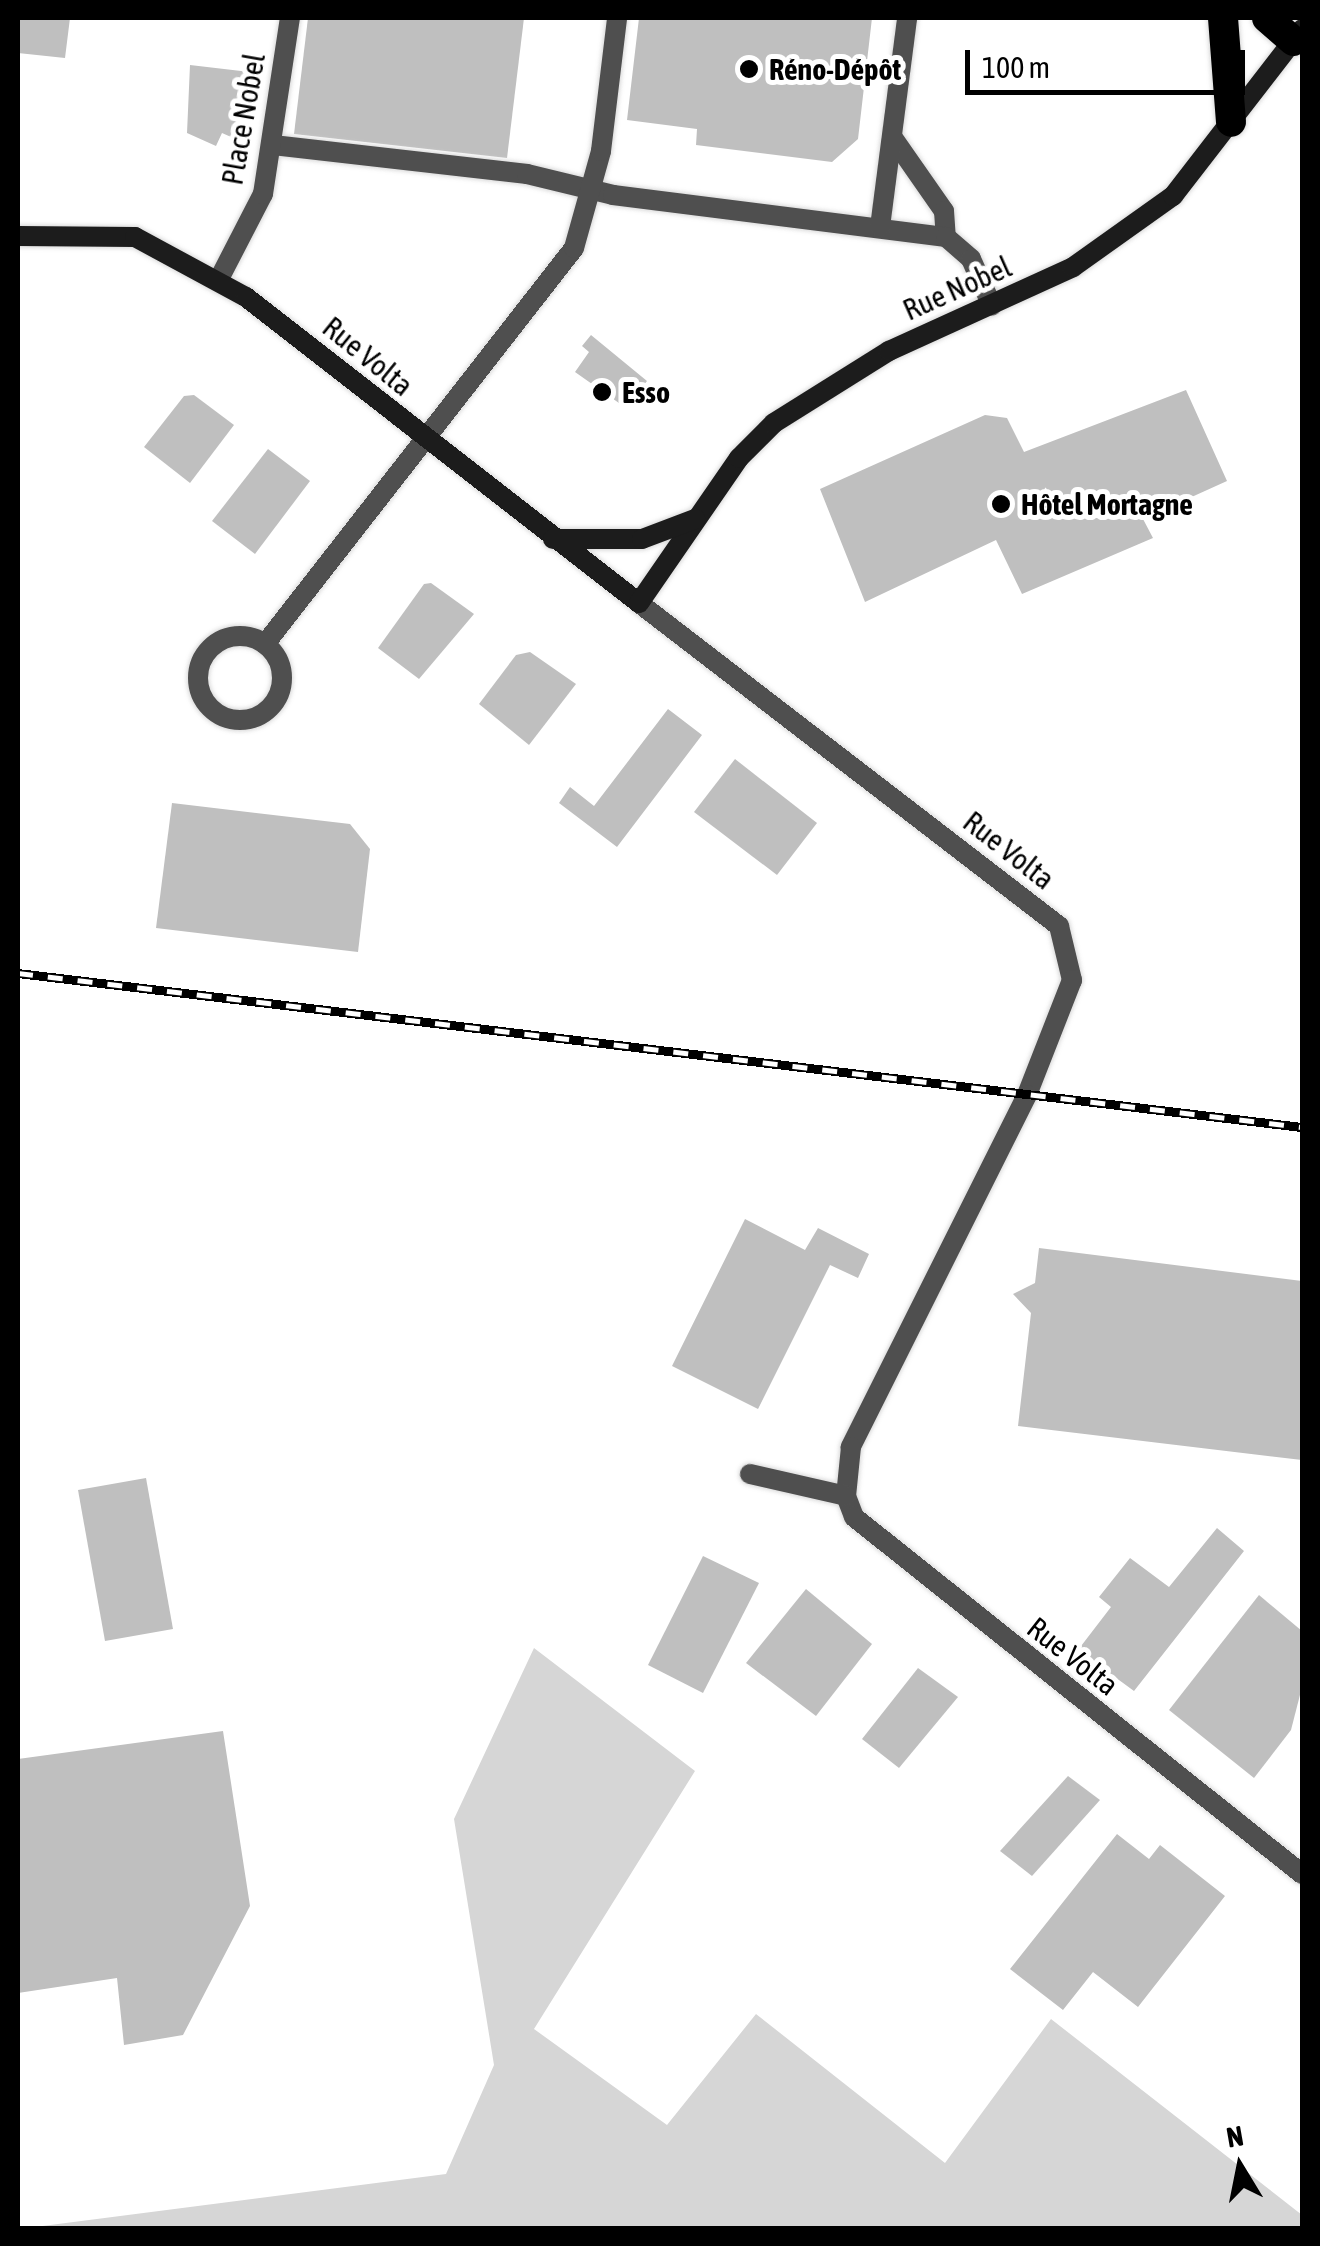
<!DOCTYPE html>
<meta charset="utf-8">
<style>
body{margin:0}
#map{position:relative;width:1320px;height:2246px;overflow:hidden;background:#fff;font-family:"Asap Condensed",sans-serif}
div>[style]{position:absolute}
.green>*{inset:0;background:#d6d6d6}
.building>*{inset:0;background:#bfbfbf}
.roads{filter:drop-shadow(0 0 2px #dbdbdb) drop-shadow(0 0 2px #dbdbdb)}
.street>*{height:20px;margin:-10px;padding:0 10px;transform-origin:10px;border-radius:10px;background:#4f4f4f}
.street>.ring{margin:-10px;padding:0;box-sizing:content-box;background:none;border:20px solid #4f4f4f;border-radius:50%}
.secondary>*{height:20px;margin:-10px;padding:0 10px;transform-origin:10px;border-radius:10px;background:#1c1c1c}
.highway>*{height:30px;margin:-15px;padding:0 15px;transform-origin:15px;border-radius:15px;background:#000}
.rail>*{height:9px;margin-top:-4.5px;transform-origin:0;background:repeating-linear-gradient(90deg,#fff 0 15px,#000 0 30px);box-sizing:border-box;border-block:2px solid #000}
.dots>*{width:28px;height:28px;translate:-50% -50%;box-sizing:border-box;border:5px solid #fff;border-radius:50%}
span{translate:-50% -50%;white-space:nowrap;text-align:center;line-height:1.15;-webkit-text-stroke:10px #fff;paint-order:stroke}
.poi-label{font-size:30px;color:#000;font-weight:700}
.left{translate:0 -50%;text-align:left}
.street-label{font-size:30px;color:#000}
.frame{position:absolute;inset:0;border:20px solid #000;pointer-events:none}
.north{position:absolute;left:1190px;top:2116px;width:100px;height:100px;-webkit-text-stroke:8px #fff;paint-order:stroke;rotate:350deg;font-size:28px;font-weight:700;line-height:40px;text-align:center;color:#000}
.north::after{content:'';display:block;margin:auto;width:35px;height:45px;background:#000;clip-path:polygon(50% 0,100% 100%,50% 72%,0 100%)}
.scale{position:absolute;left:965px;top:50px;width:280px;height:45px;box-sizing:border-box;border:5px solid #000;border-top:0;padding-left:12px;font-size:30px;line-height:35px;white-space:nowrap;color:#000;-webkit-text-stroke:8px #fff;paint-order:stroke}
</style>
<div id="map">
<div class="green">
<i style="clip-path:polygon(534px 1648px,695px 1771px,534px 2029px,667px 2125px,756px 2014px,945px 2163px,1051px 2019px,1302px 2215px,1302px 2228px,27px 2228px,446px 2174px,494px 2065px,454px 1819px)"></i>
</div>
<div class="building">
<i style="clip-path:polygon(18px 18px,70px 18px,65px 58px,18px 53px)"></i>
<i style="clip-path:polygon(308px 18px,524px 18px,507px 158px,294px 134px)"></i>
<i style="clip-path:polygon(639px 18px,872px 18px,858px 139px,832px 162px,696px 145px,697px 129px,627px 120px)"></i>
<i style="clip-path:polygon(190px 65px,259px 73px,247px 144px,222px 133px,216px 146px,187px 133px)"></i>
<i style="clip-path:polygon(591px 335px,647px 381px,626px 408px,575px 372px,589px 352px,582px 346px)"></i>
<i style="clip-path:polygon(1186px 390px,1227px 481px,1143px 519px,1153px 538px,1022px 594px,996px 540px,865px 602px,820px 489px,985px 415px,1007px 418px,1024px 452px)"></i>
<i style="clip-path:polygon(194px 395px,234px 425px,190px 483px,144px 447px,184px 396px)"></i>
<i style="clip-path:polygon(268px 449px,310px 481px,255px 554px,212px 521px)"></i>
<i style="clip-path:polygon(431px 583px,474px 614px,419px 679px,378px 648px,424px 584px)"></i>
<i style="clip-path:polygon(530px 652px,576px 684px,529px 745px,479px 704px,516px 655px)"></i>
<i style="clip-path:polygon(668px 709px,702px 735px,617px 847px,559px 803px,570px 787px,594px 806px)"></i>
<i style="clip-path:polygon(735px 759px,817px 823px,777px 875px,694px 812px)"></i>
<i style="clip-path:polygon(172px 803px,350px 824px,370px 849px,358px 952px,156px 928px)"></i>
<i style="clip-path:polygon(745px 1219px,805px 1250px,818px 1228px,869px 1254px,858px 1278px,830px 1265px,758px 1409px,672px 1366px)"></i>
<i style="clip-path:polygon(1039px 1248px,1302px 1281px,1302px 1460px,1018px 1426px,1031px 1313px,1013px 1294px,1035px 1283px)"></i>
<i style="clip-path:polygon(146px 1478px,173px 1629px,105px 1641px,78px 1490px)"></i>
<i style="clip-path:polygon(1217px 1528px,1244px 1551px,1134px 1691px,1078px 1650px,1111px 1607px,1099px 1597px,1130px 1558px,1169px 1587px)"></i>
<i style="clip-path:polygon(703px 1556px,759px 1583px,703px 1693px,648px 1665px)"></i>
<i style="clip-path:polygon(806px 1589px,872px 1644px,816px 1716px,746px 1663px)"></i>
<i style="clip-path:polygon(1259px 1595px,1302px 1631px,1302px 1687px,1291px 1730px,1254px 1778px,1169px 1710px)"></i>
<i style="clip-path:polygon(918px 1668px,958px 1697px,899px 1768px,862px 1739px)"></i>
<i style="clip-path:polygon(223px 1731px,250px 1906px,183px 2035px,124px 2045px,117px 1978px,18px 1993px,18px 1759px)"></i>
<i style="clip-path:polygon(1068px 1776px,1100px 1800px,1032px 1876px,1000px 1851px)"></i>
<i style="clip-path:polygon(1117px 1834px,1149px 1859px,1160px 1845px,1225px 1896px,1138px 2007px,1093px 1972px,1063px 2010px,1010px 1969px)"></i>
</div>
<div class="roads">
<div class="street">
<i style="left:893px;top:138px;width:89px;rotate:55.1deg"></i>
<i style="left:944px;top:211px;width:26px;rotate:86deg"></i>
<i style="left:273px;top:145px;width:256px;rotate:6.5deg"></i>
<i style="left:527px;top:174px;width:89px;rotate:13.7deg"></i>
<i style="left:613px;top:195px;width:336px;rotate:7.2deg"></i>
<i style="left:946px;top:237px;width:33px;rotate:41deg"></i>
<i style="left:971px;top:259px;width:51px;rotate:65.9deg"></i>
<i style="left:880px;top:227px;width:211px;rotate:-82.6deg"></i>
<i style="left:218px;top:281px;width:98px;rotate:-62.7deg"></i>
<i style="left:263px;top:194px;width:178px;rotate:-81.3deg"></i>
<i style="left:639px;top:603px;width:530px;rotate:37.56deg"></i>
<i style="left:1059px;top:926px;width:56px;rotate:76.5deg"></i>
<i style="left:1072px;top:980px;width:123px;rotate:111.4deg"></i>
<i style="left:1027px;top:1095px;width:394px;rotate:116.6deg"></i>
<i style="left:851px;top:1447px;width:49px;rotate:95.8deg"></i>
<i style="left:846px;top:1496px;width:22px;rotate:69deg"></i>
<i style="left:854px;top:1517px;width:573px;rotate:38.55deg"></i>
<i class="ring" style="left:198px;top:636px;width:64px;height:64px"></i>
<i style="left:265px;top:644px;width:502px;rotate:-52.03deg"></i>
<i style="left:574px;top:248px;width:101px;rotate:-74.4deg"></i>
<i style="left:601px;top:151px;width:134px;rotate:-83.1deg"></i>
<i style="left:750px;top:1474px;width:98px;rotate:12.9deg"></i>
</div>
<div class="secondary">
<i style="left:18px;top:236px;width:117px;rotate:0.5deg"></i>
<i style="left:135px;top:237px;width:126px;rotate:28.4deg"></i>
<i style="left:246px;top:297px;width:498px;rotate:37.9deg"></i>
<i style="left:639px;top:603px;width:176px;rotate:-55.4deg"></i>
<i style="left:739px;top:458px;width:49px;rotate:-45deg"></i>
<i style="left:774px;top:423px;width:136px;rotate:-32.1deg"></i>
<i style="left:889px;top:351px;width:202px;rotate:-24.5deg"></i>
<i style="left:1073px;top:267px;width:123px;rotate:-35.4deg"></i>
<i style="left:1173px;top:196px;width:211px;rotate:-52.3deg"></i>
<i style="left:553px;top:539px;width:89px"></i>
<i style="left:642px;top:539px;width:57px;rotate:-20.7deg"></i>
</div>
<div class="highway">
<i style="left:1223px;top:18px;width:104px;rotate:85.6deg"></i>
<i style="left:1267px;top:18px;width:35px;rotate:41deg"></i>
</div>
</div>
<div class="rail">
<i style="left:18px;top:973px;width:1293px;rotate:6.84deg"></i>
</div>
<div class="dots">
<i style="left:749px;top:69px;background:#000"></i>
<i style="left:602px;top:392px;background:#000"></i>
<i style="left:1001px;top:504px;background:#000"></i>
</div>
<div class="poi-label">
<span class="left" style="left:769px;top:69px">Réno-Dépôt</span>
<span class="left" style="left:622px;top:392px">Esso</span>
<span class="left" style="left:1021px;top:504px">Hôtel Mortagne</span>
</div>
<div class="street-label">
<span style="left:243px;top:119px;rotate:-80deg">Place Nobel</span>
<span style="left:957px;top:288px;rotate:-24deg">Rue Nobel</span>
<span style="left:368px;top:356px;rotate:39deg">Rue Volta</span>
<span style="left:1009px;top:850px;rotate:38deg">Rue Volta</span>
<span style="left:1073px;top:1656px;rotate:38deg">Rue Volta</span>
</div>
<div class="frame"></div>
<div class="north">N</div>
<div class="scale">100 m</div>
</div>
